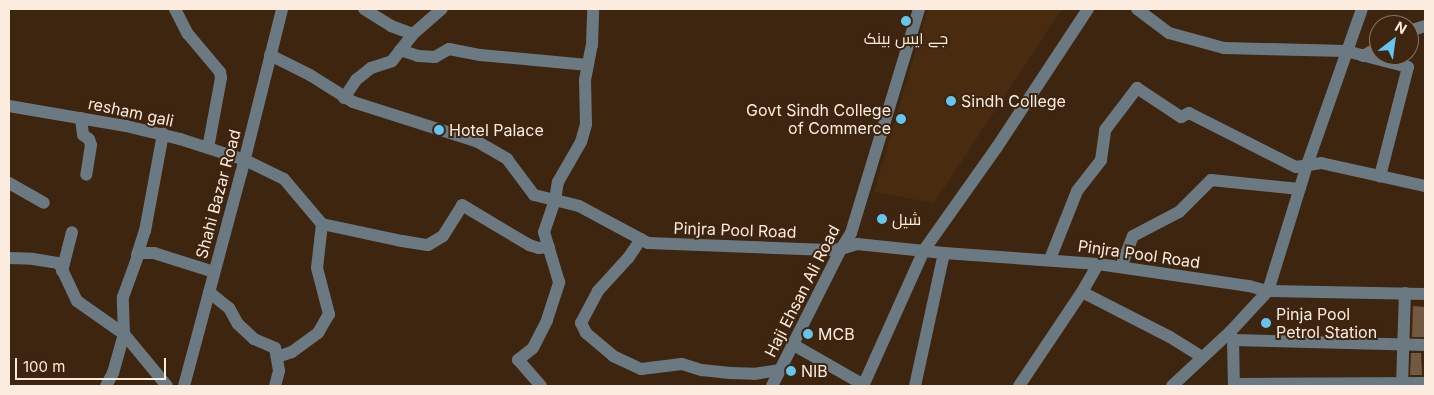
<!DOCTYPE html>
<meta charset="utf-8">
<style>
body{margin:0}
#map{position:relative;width:1434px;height:395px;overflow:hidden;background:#3d2510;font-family:Inter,Cairo,sans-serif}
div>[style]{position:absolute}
.built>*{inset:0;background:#492c10}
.building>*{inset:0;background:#745942}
.minor>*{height:12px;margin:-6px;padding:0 6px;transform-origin:6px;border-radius:6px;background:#6b7a82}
.dots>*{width:14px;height:14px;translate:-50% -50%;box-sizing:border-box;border:2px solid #3d2510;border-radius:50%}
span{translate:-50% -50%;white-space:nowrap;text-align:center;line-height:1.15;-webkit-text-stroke:4px #3d2510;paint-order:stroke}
.poi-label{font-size:16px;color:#fcecdf}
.left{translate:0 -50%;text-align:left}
.right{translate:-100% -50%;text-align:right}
.street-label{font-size:16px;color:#fcecdf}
.frame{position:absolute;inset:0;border:10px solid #fcecdf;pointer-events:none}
.north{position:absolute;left:1369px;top:15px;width:50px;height:50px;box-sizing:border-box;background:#3d2510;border:1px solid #897563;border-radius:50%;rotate:30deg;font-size:14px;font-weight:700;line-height:20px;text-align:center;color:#fcecdf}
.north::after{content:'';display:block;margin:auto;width:18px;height:22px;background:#65c5ef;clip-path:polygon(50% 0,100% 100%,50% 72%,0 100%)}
.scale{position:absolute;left:15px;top:358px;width:151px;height:22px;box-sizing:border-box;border:2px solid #fcecdf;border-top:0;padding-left:6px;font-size:15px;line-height:18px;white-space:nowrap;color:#fcecdf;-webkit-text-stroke:4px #3d2510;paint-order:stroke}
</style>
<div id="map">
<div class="built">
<i style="clip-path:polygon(928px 9px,1062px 9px,934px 203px,874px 192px)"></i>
</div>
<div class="building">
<i style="clip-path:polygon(1413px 306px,1425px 307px,1425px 337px,1412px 337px)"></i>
<i style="clip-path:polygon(1411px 353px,1421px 353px,1422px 375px,1410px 375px)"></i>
</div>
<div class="minor">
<i style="left:175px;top:9px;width:28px;rotate:63deg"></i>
<i style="left:188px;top:34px;width:50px;rotate:49.9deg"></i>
<i style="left:220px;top:72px;width:6px;rotate:81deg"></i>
<i style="left:221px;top:78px;width:71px;rotate:100.5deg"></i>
<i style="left:364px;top:9px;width:32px;rotate:32deg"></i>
<i style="left:391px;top:26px;width:23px;rotate:20deg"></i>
<i style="left:1137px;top:9px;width:40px;rotate:37deg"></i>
<i style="left:1169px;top:33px;width:57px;rotate:15.3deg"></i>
<i style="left:1224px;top:48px;width:122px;rotate:1.4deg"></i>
<i style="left:1346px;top:51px;width:64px;rotate:14.5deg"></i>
<i style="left:1408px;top:67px;width:113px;rotate:104.4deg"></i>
<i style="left:1409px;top:31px;width:17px;rotate:-17deg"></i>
<i style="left:400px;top:50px;width:19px;rotate:18deg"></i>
<i style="left:418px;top:56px;width:17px;rotate:3deg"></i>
<i style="left:435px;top:57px;width:16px;rotate:-30deg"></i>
<i style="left:449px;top:49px;width:32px;rotate:11deg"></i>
<i style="left:480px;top:55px;width:108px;rotate:5.3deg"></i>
<i style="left:270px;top:55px;width:45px;rotate:26.6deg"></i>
<i style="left:310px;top:75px;width:51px;rotate:32.1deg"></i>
<i style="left:353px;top:102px;width:131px;rotate:17.7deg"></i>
<i style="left:478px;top:142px;width:34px;rotate:30deg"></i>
<i style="left:507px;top:159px;width:45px;rotate:53.1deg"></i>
<i style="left:534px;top:195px;width:46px;rotate:13.7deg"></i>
<i style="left:579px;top:206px;width:78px;rotate:28.2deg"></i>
<i style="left:648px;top:243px;width:180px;rotate:2.2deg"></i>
<i style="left:828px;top:250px;width:13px;rotate:-4deg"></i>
<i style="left:841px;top:249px;width:17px;rotate:-17deg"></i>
<i style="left:857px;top:244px;width:87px;rotate:5.9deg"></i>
<i style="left:944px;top:253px;width:154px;rotate:4.1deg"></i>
<i style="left:1098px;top:264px;width:153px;rotate:8.3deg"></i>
<i style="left:1249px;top:286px;width:20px;rotate:15deg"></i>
<i style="left:1268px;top:291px;width:157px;rotate:1.1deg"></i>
<i style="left:1363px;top:56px;width:18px;rotate:-29deg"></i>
<i style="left:344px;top:98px;width:22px;rotate:-56deg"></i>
<i style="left:356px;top:80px;width:19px;rotate:-39deg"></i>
<i style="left:371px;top:68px;width:22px;rotate:-18deg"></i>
<i style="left:392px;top:61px;width:34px;rotate:-52deg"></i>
<i style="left:413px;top:34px;width:38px;rotate:-41deg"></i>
<i style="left:9px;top:106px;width:119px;rotate:9.7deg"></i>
<i style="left:126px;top:126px;width:56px;rotate:13.5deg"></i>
<i style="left:180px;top:139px;width:68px;rotate:17.9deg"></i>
<i style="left:245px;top:160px;width:43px;rotate:26deg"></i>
<i style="left:284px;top:179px;width:59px;rotate:49.8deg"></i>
<i style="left:322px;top:224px;width:44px;rotate:96.5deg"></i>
<i style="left:317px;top:268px;width:48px;rotate:75.4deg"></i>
<i style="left:329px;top:314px;width:22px;rotate:120deg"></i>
<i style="left:318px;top:333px;width:32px;rotate:144deg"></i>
<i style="left:292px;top:352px;width:16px;rotate:162deg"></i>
<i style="left:81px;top:118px;width:17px;rotate:83deg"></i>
<i style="left:83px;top:135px;width:7px;rotate:34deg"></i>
<i style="left:89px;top:139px;width:6px;rotate:72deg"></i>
<i style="left:91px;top:145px;width:30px;rotate:99deg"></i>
<i style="left:9px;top:183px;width:40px;rotate:29.7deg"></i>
<i style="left:322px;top:224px;width:82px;rotate:12deg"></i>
<i style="left:402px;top:241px;width:26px;rotate:9deg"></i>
<i style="left:428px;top:245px;width:17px;rotate:-31deg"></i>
<i style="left:443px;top:236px;width:36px;rotate:-58deg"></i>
<i style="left:462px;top:205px;width:78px;rotate:30.8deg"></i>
<i style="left:529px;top:245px;width:10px;rotate:17deg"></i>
<i style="left:539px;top:248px;width:10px;rotate:-6deg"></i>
<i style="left:641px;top:239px;width:23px;rotate:124deg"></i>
<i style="left:628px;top:258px;width:45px;rotate:132.3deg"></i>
<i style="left:598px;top:291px;width:36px;rotate:118deg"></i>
<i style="left:581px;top:323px;width:11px;rotate:63deg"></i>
<i style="left:586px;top:333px;width:35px;rotate:40deg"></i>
<i style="left:613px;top:356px;width:31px;rotate:25deg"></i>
<i style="left:641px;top:369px;width:41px;rotate:-7deg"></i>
<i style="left:682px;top:364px;width:21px;rotate:17deg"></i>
<i style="left:702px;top:370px;width:28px;rotate:6deg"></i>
<i style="left:730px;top:373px;width:24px;rotate:2deg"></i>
<i style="left:754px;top:374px;width:26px;rotate:-9deg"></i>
<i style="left:137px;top:255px;width:25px;rotate:-72deg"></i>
<i style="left:145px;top:231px;width:99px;rotate:-79.5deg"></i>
<i style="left:9px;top:258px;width:24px;rotate:2deg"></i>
<i style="left:33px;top:259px;width:26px;rotate:9deg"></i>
<i style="left:59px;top:263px;width:42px;rotate:64.7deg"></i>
<i style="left:77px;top:301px;width:57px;rotate:35.1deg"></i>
<i style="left:124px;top:334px;width:67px;rotate:50.4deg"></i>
<i style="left:1050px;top:259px;width:73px;rotate:-68.3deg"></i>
<i style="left:1077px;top:191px;width:39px;rotate:-52deg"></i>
<i style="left:1101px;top:160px;width:30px;rotate:-82deg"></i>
<i style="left:1105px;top:130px;width:53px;rotate:-52.7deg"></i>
<i style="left:1137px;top:88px;width:53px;rotate:33.4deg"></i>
<i style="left:1181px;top:117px;width:9px;rotate:-27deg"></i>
<i style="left:1189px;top:113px;width:120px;rotate:26.8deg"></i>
<i style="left:1296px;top:167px;width:25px;rotate:-9deg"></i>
<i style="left:1321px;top:163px;width:107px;rotate:12.5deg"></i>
<i style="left:1121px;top:267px;width:33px;rotate:-69deg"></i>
<i style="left:1133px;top:236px;width:52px;rotate:-27.6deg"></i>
<i style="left:1179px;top:212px;width:45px;rotate:-45deg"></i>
<i style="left:1211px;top:180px;width:89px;rotate:5.8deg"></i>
<i style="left:62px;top:271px;width:40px;rotate:-75.6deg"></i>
<i style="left:209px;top:292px;width:26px;rotate:39deg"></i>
<i style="left:229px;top:308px;width:18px;rotate:61deg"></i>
<i style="left:238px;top:324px;width:22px;rotate:43deg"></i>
<i style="left:254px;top:339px;width:23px;rotate:23deg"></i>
<i style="left:275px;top:348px;width:23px;rotate:80deg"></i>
<i style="left:279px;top:371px;width:16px;rotate:105deg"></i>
<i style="left:1082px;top:292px;width:99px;rotate:27.1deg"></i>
<i style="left:1170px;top:337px;width:38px;rotate:32deg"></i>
<i style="left:1230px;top:332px;width:9px;rotate:69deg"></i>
<i style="left:1233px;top:340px;width:46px;rotate:88.8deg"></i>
<i style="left:1233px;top:340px;width:192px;rotate:1.5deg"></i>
<i style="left:792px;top:344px;width:83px;rotate:29.7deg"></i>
<i style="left:1234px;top:384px;width:191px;rotate:-0.3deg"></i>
<i style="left:106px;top:386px;width:15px;rotate:-62deg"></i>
<i style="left:113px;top:373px;width:41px;rotate:-74.2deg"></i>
<i style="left:124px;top:334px;width:37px;rotate:-92deg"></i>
<i style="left:123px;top:297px;width:47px;rotate:-70deg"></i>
<i style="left:139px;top:253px;width:15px"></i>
<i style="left:154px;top:253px;width:63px;rotate:17.6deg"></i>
<i style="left:184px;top:386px;width:220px;rotate:-75deg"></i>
<i style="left:241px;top:174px;width:170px;rotate:-76deg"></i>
<i style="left:541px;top:386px;width:35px;rotate:-131deg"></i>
<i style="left:518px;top:360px;width:19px;rotate:-39deg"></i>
<i style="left:533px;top:348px;width:31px;rotate:-63deg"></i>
<i style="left:547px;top:320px;width:40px;rotate:-72deg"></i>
<i style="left:559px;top:282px;width:52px;rotate:-106.7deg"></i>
<i style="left:544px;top:232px;width:34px;rotate:-71deg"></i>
<i style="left:555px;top:200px;width:18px;rotate:-81deg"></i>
<i style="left:558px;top:182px;width:46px;rotate:-60.1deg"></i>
<i style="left:581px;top:142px;width:19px;rotate:-74deg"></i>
<i style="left:586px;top:124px;width:44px;rotate:-91.3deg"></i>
<i style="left:585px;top:80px;width:36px;rotate:-79deg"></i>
<i style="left:592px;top:45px;width:36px;rotate:-88deg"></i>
<i style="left:772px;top:386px;width:153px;rotate:-63.3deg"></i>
<i style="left:841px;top:249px;width:19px;rotate:-58deg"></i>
<i style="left:851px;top:233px;width:234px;rotate:-73.1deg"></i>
<i style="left:863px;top:386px;width:149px;rotate:-65.8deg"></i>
<i style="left:924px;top:250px;width:126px;rotate:-54.7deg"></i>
<i style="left:997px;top:147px;width:165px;rotate:-56.6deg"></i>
<i style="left:915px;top:386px;width:136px;rotate:-77.7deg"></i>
<i style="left:1019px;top:386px;width:113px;rotate:-56.2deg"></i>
<i style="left:1082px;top:292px;width:32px;rotate:-60deg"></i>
<i style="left:1172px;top:386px;width:79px;rotate:-43deg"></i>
<i style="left:1230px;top:332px;width:56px;rotate:-47.2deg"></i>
<i style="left:1268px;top:291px;width:132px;rotate:-72.8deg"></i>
<i style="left:1307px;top:165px;width:165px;rotate:-70.6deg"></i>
<i style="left:1402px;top:386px;width:93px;rotate:-88.2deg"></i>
</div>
<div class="dots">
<i style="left:906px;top:21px;background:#65c5ef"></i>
<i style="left:951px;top:101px;background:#65c5ef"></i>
<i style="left:901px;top:119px;background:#65c5ef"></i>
<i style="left:439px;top:130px;background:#65c5ef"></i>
<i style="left:882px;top:219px;background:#65c5ef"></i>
<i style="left:1266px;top:323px;background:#65c5ef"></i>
<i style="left:808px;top:334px;background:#65c5ef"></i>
<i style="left:791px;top:371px;background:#65c5ef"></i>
</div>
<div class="poi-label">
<span style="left:906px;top:38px">جے ایس بینک</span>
<span class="left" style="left:961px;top:101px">Sindh College</span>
<span class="right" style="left:891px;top:119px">Govt Sindh College<br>of Commerce</span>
<span class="left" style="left:449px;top:130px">Hotel Palace</span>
<span class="left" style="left:892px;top:219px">شیل</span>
<span class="left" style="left:1276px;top:323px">Pinja Pool<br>Petrol Station</span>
<span class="left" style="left:818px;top:334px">MCB</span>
<span class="left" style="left:801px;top:371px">NIB</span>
</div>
<div class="street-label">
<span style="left:131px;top:112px;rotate:12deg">resham gali</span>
<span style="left:218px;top:194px;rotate:-75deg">Shahi Bazar Road</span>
<span style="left:735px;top:230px;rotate:2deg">Pinjra Pool Road</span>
<span style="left:1139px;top:254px;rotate:8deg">Pinjra Pool Road</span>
<span style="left:802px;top:291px;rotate:-63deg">Haji Ehsan Ali Road</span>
</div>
<div class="frame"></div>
<div class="north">N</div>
<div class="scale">100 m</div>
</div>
